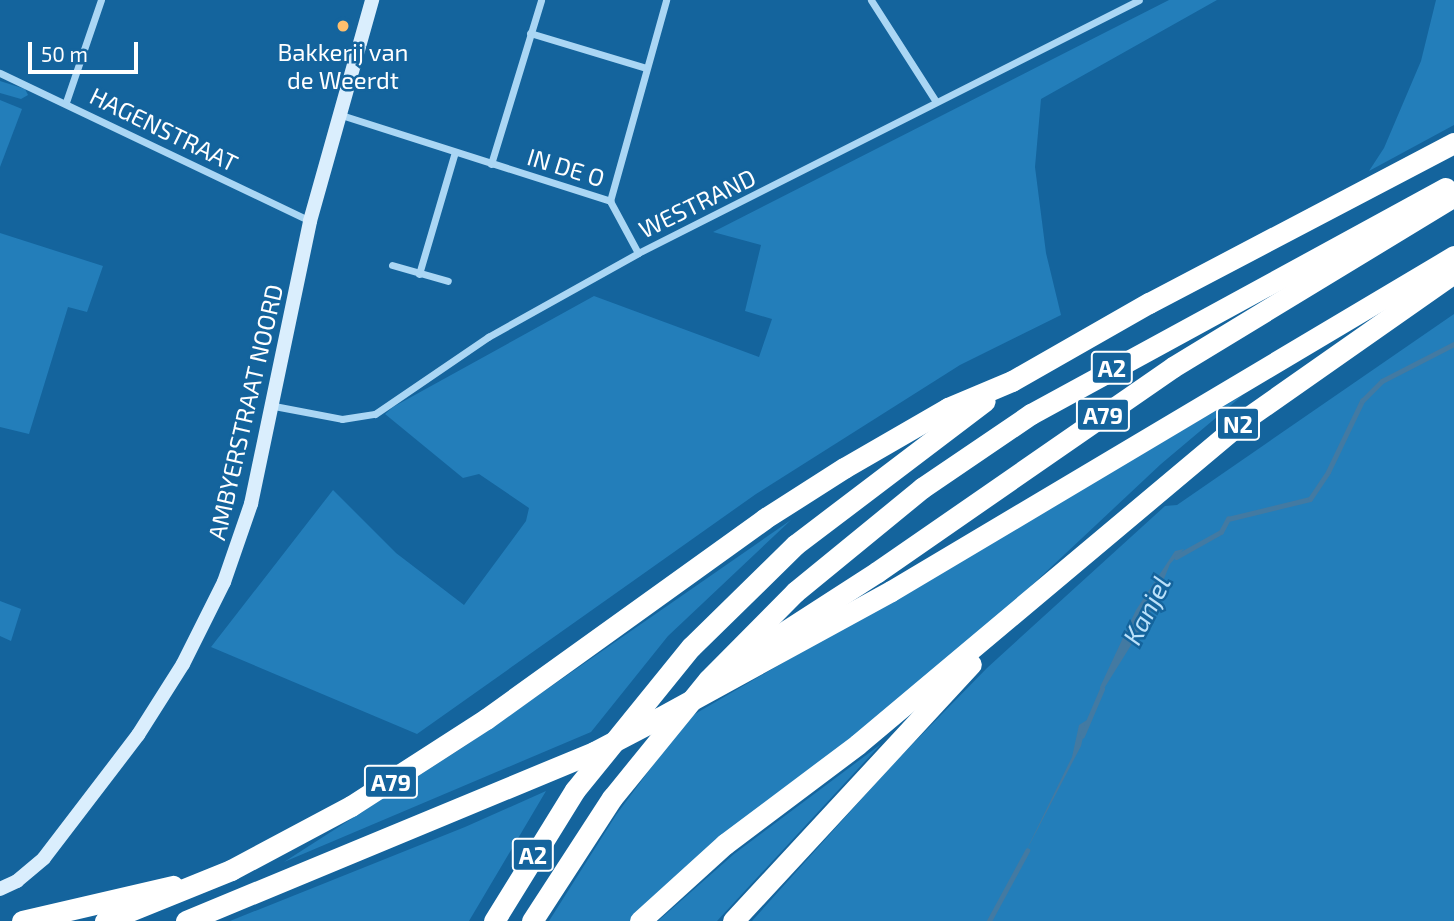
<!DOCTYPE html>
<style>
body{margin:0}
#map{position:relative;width:1454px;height:921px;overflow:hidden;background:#14649d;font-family:"Exo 2",sans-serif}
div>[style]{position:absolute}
.green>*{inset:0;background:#237eba}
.water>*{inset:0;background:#437aa2}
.stream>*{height:4.5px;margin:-2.25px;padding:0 2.25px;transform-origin:2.25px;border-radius:2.25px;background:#437aa2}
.street>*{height:7px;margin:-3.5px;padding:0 3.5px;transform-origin:3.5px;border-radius:3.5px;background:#aad6f4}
.secondary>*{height:14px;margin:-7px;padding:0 7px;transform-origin:7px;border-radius:7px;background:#daeefd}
.highway>*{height:21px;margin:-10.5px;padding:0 10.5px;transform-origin:10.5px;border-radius:10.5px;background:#fff}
.highway-bridge>*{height:21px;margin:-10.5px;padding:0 10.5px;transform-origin:10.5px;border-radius:10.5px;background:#fff}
.dots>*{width:19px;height:19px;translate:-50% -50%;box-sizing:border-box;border:4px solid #14649d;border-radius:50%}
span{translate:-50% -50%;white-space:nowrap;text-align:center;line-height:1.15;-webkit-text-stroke:5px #14649d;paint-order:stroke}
.shield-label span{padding:2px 5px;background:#14649d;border:2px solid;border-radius:5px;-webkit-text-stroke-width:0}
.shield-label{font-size:23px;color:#fff;font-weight:700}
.poi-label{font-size:24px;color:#fff}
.street-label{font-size:24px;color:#fff}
.water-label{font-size:26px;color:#bbe1fa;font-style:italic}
.scale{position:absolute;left:28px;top:42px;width:110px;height:32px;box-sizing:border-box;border:4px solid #fff;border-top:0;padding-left:9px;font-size:21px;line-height:24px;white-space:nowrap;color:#fff;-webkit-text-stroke:5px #14649d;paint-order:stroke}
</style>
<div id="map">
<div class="green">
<i style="clip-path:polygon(1169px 0,1217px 0,1041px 99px,1035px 167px,1046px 253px,1061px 315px,960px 365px,756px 494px,417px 734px,211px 647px,333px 490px,396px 553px,464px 605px,526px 521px,529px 508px,479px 474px,463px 478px,385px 414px,393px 407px,594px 296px,759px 357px,772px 319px,745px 311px,761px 245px,713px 232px)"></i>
<i style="clip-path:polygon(1436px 0,1454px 0,1454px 125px,1369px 171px,1384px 148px,1421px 61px)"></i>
<i style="clip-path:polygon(0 81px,25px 89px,28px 95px,21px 99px,0 93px)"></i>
<i style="clip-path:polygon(0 100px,22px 109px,0 167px)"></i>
<i style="clip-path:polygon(0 233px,103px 266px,87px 312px,68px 307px,29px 434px,0 427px)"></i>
<i style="clip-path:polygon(1454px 314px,1454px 921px,752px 921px,893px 764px,987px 668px,1165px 506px,1177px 505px)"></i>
<i style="clip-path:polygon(1243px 395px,1161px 464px,951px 661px,635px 921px,549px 921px,616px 815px,688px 718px)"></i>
<i style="clip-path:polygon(791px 520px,668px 636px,591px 732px,284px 862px,465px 746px)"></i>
<i style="clip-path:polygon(0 601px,21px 609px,11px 641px,0 636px)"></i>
<i style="clip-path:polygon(881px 744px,717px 921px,658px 921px,734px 854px)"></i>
<i style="clip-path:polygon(546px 791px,469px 921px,230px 921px,465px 827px)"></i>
</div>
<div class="water">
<i style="clip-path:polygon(1184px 549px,1170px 564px,1148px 618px,1100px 695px,1100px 687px,1136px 610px,1175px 551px)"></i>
<i style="clip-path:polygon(1087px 720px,1081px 746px,1023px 857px,1072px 757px,1079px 725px)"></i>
</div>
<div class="stream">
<i style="left:1176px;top:557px;width:51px;rotate:-29.1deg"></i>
<i style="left:1221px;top:532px;width:15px;rotate:-62deg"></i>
<i style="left:1228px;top:519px;width:84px;rotate:-13.7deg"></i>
<i style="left:1310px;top:499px;width:32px;rotate:-56deg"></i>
<i style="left:1328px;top:472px;width:79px;rotate:-64.4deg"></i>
<i style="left:1362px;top:401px;width:28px;rotate:-45deg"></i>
<i style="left:1382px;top:381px;width:81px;rotate:-27.2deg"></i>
<i style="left:1082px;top:736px;width:51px;rotate:-66.9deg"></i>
<i style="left:989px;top:921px;width:80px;rotate:-61.5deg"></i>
</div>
<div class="street">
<i style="left:871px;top:0;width:119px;rotate:57.4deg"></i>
<i style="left:530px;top:33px;width:121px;rotate:16.8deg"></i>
<i style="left:0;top:73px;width:344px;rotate:25.5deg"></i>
<i style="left:66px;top:102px;width:108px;rotate:-71.1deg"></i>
<i style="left:338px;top:114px;width:286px;rotate:17.7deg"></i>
<i style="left:610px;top:201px;width:59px;rotate:61.7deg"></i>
<i style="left:491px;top:164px;width:171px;rotate:-73deg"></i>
<i style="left:610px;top:201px;width:209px;rotate:-74.4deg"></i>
<i style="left:392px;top:265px;width:58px;rotate:15.9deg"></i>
<i style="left:419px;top:274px;width:127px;rotate:-73.6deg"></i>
<i style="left:274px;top:406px;width:69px;rotate:10.8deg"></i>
<i style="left:342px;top:419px;width:33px;rotate:-9deg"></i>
<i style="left:375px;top:414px;width:137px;rotate:-34.3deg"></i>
<i style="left:488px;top:337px;width:172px;rotate:-29.2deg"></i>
<i style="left:638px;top:253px;width:561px;rotate:-26.79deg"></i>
</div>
<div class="secondary">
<i style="left:0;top:889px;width:19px;rotate:-25deg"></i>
<i style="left:17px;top:881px;width:35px;rotate:-40deg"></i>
<i style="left:44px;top:858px;width:155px;rotate:-52.6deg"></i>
<i style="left:138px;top:735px;width:84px;rotate:-57.6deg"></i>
<i style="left:183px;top:664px;width:92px;rotate:-63.4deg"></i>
<i style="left:224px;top:582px;width:83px;rotate:-70.9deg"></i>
<i style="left:251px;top:504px;width:289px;rotate:-78.2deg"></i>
<i style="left:310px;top:221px;width:230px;rotate:-74.3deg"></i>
</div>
<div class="highway">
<i style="left:795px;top:545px;width:238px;rotate:-37.2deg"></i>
<i style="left:795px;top:592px;width:164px;rotate:-39.3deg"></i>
<i style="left:922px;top:488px;width:132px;rotate:-34.2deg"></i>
<i style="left:1031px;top:414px;width:472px;rotate:-28.6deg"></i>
<i style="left:739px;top:661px;width:164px;rotate:-32.8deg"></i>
<i style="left:877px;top:572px;width:360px;rotate:-34.7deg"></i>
<i style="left:1173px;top:367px;width:329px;rotate:-31.3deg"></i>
<i style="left:22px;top:921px;width:155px;rotate:-13.1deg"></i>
<i style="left:105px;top:921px;width:136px;rotate:-22deg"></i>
<i style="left:231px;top:870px;width:136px;rotate:-28.1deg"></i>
<i style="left:351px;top:806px;width:161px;rotate:-32.8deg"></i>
<i style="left:486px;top:719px;width:342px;rotate:-35.7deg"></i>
<i style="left:764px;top:519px;width:95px;rotate:-32.5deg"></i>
<i style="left:844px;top:468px;width:120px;rotate:-30deg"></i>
<i style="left:948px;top:408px;width:69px;rotate:-22.9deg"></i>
<i style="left:1012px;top:381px;width:158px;rotate:-29.7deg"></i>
<i style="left:1149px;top:303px;width:344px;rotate:-27.7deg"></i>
<i style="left:186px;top:921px;width:442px;rotate:-22.5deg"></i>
<i style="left:594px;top:752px;width:73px;rotate:-27.6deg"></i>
<i style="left:659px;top:718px;width:264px;rotate:-28.7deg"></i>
<i style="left:891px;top:591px;width:655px;rotate:-30.75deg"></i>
<i style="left:494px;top:921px;width:154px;rotate:-58.3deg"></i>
<i style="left:532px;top:921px;width:147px;rotate:-57deg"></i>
<i style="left:640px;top:921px;width:115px;rotate:-42.2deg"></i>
<i style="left:725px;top:844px;width:166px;rotate:-36.9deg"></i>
<i style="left:858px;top:744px;width:504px;rotate:-40.01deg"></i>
<i style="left:1244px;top:420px;width:256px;rotate:-35deg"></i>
<i style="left:733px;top:921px;width:350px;rotate:-47.2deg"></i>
</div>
<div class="highway-bridge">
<i style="left:575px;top:790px;width:184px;rotate:-51deg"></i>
<i style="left:691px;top:647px;width:146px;rotate:-44.4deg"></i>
<i style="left:612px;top:798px;width:152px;rotate:-50.9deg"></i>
<i style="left:708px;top:680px;width:124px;rotate:-45.3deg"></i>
</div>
<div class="dots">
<i style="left:343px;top:26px;background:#ffbf6d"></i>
</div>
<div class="shield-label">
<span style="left:1112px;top:368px">A2</span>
<span style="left:1103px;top:415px">A79</span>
<span style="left:1238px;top:424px">N2</span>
<span style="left:391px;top:782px">A79</span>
<span style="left:533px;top:855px">A2</span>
</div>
<div class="poi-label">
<span style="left:343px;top:66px">Bakkerij van<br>de Weerdt</span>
</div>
<div class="street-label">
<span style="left:164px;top:129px;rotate:26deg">HAGENSTRAAT</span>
<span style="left:566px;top:167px;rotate:17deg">IN DE O</span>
<span style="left:697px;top:203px;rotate:-26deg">WESTRAND</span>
<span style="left:245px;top:412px;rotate:-77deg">AMBYERSTRAAT NOORD</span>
</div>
<div class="water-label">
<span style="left:1146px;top:610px;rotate:-63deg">Kanjel</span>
</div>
<div class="scale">50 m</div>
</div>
